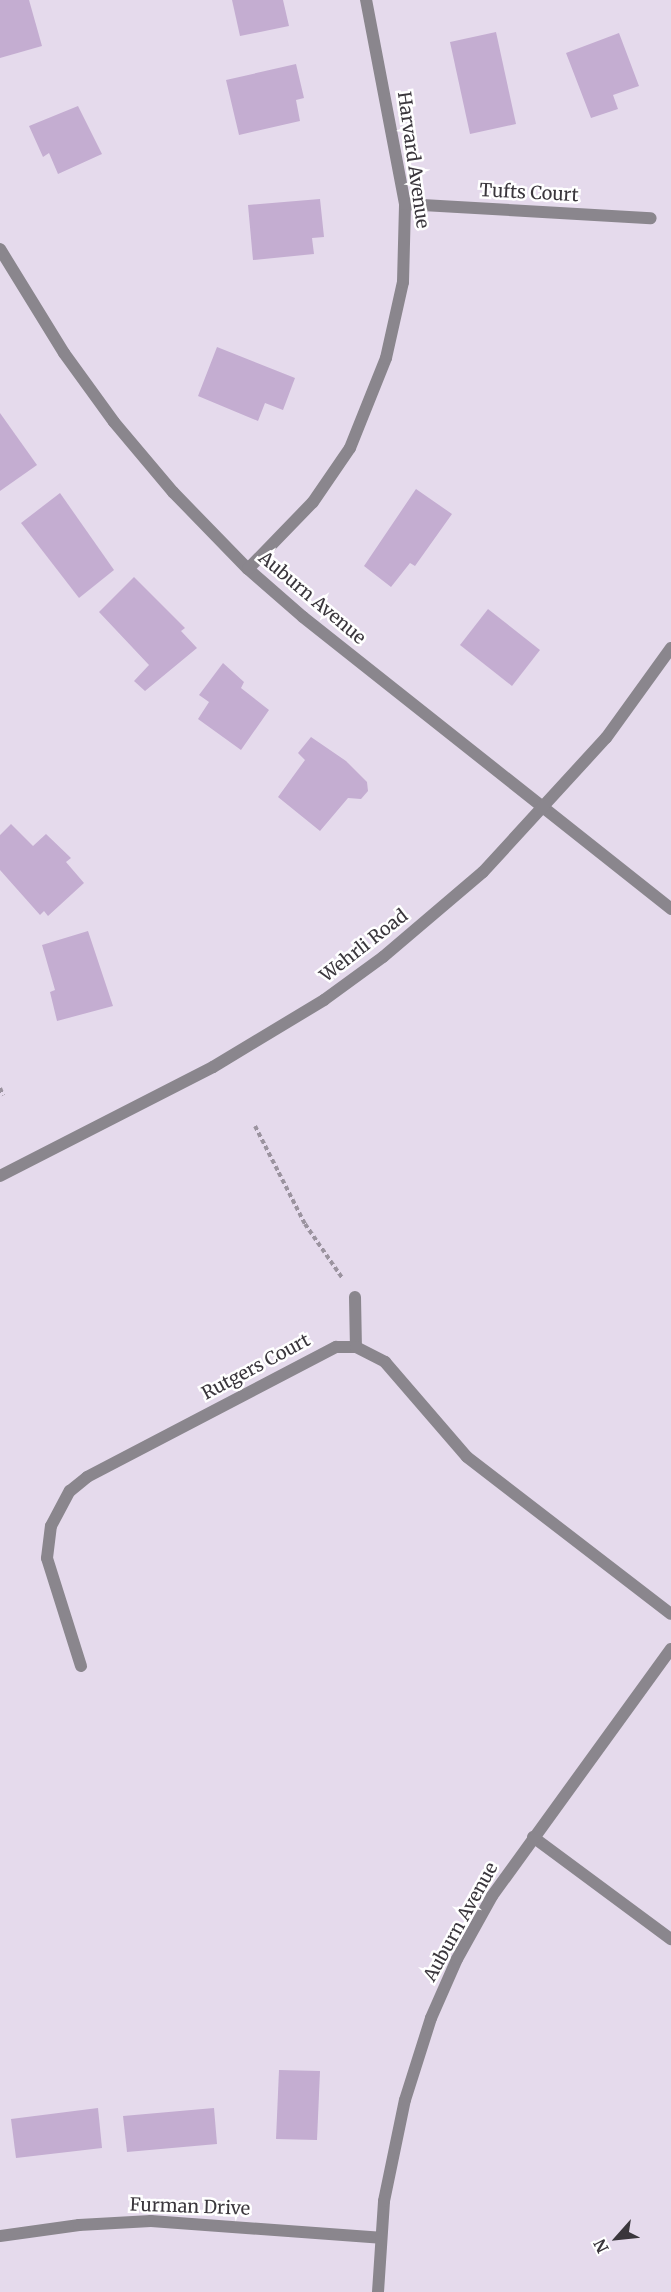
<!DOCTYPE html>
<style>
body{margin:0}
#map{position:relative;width:671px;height:2292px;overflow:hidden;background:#e5daec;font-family:Merriweather,serif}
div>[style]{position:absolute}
.building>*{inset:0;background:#c4add1}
.path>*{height:4px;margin-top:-2px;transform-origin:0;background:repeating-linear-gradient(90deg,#9b939f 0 4.5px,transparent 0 7.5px)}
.minor>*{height:12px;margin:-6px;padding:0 6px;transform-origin:6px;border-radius:6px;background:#8a868d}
.tertiary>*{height:12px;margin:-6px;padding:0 6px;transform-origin:6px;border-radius:6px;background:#8a868d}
span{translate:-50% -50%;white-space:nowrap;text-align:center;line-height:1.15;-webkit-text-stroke:5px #fff;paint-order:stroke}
.street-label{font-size:18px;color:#3a363c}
.north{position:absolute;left:587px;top:2208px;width:60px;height:60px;-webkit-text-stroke:4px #fff;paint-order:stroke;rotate:243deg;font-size:16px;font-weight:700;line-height:24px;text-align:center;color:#3a363c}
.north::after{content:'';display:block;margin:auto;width:21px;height:27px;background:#3a363c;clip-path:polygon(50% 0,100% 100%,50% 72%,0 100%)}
</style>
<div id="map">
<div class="building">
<i style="clip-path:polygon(0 0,29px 0,42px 46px,0 58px)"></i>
<i style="clip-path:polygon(232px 0,283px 0,289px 26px,240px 36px)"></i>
<i style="clip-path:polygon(496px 32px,516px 124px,470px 134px,450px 42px)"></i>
<i style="clip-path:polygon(619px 33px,639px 86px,613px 95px,618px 109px,591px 118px,566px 53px)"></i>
<i style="clip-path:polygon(296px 64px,304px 98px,296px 100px,300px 121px,239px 135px,226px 80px)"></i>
<i style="clip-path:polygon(78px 106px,102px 154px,58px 174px,49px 153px,43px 157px,29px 126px)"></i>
<i style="clip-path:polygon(320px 199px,324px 237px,312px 238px,314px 254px,253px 260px,248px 205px)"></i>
<i style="clip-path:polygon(217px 347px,295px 378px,283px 410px,265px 403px,258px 421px,198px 396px)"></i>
<i style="clip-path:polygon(0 413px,37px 465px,0 491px)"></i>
<i style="clip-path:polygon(416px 489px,452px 514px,415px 566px,410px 563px,391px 587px,364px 566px)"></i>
<i style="clip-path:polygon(60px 493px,114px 570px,79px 598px,21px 523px)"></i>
<i style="clip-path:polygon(134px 577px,185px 628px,181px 631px,197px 648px,145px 691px,134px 681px,149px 665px,99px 612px)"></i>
<i style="clip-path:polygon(488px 609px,540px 650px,512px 686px,460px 645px)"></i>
<i style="clip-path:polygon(223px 663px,244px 682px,241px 688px,269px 710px,241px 750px,198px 719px,209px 702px,199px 695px)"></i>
<i style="clip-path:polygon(311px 737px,346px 761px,367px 782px,368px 791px,361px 799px,348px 798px,320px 831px,278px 797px,305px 760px,298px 753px)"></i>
<i style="clip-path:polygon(11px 824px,33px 846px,46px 834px,71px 858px,66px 862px,84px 883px,48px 916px,44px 911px,40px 915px,0 870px,0 835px)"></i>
<i style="clip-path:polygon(88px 931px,113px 1006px,57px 1021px,50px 992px,55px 990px,42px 945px)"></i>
<i style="clip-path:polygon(279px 2070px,320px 2071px,317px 2140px,276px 2139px)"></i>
<i style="clip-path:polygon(98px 2108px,102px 2148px,16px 2158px,11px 2119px)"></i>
<i style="clip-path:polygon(214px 2108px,217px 2144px,127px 2152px,123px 2116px)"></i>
</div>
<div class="path">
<i style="left:0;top:1088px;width:8px;rotate:67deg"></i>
<i style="left:255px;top:1126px;width:110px;rotate:63deg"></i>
<i style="left:305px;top:1224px;width:67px;rotate:55.4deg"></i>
</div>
<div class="minor">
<i style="left:405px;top:204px;width:246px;rotate:3.3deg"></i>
<i style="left:0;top:249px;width:122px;rotate:58.4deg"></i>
<i style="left:64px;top:353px;width:85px;rotate:54.1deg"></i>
<i style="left:114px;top:422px;width:92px;rotate:49.9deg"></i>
<i style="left:173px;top:492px;width:107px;rotate:45.8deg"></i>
<i style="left:248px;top:569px;width:73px;rotate:41.1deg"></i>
<i style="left:303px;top:617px;width:470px;rotate:38.4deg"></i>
<i style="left:248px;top:569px;width:93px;rotate:-45.9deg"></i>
<i style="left:313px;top:502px;width:65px;rotate:-55.6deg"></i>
<i style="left:350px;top:448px;width:97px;rotate:-68.2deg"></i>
<i style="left:386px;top:358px;width:78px;rotate:-77.4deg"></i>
<i style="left:403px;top:282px;width:78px;rotate:-88.5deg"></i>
<i style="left:405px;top:204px;width:208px;rotate:-100.8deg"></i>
<i style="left:355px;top:1297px;width:50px;rotate:88.9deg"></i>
<i style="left:81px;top:1666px;width:113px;rotate:-107.5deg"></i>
<i style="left:47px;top:1558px;width:32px;rotate:-83deg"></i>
<i style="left:51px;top:1526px;width:40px;rotate:-62deg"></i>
<i style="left:70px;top:1491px;width:22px;rotate:-39deg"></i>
<i style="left:87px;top:1477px;width:281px;rotate:-27.6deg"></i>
<i style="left:336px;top:1347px;width:20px"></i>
<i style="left:356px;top:1347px;width:33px;rotate:27deg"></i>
<i style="left:385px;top:1362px;width:125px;rotate:49.2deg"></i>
<i style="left:467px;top:1457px;width:257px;rotate:37.6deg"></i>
<i style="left:533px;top:1837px;width:172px;rotate:36.5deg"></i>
<i style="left:0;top:2236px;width:80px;rotate:-7.9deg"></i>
<i style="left:79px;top:2225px;width:72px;rotate:-3.2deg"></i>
<i style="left:151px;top:2221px;width:230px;rotate:4.2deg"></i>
<i style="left:378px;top:2292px;width:91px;rotate:-86.2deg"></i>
<i style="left:384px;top:2201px;width:103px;rotate:-78.3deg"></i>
<i style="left:405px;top:2100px;width:86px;rotate:-72.4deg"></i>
<i style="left:431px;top:2018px;width:64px;rotate:-66.2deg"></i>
<i style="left:457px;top:1959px;width:72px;rotate:-60.9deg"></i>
<i style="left:492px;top:1896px;width:305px;rotate:-54.1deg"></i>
</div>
<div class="tertiary">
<i style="left:0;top:1176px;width:239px;rotate:-27.1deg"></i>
<i style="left:213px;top:1067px;width:130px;rotate:-31.1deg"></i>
<i style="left:324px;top:1000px;width:73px;rotate:-36.1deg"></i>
<i style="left:383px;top:957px;width:131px;rotate:-40.4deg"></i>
<i style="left:483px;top:872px;width:182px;rotate:-47.5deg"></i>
<i style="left:606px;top:738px;width:111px;rotate:-54.2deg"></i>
</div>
<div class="street-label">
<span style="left:413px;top:160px;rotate:82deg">Harvard Avenue</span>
<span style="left:529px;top:193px;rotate:3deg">Tufts Court</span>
<span style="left:312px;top:598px;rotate:40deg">Auburn Avenue</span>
<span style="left:364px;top:946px;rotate:-38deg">Wehrli Road</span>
<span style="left:256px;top:1367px;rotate:-28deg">Rutgers Court</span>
<span style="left:461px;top:1922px;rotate:-61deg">Auburn Avenue</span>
<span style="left:190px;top:2207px;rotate:2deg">Furman Drive</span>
</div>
<div class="north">N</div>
</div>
